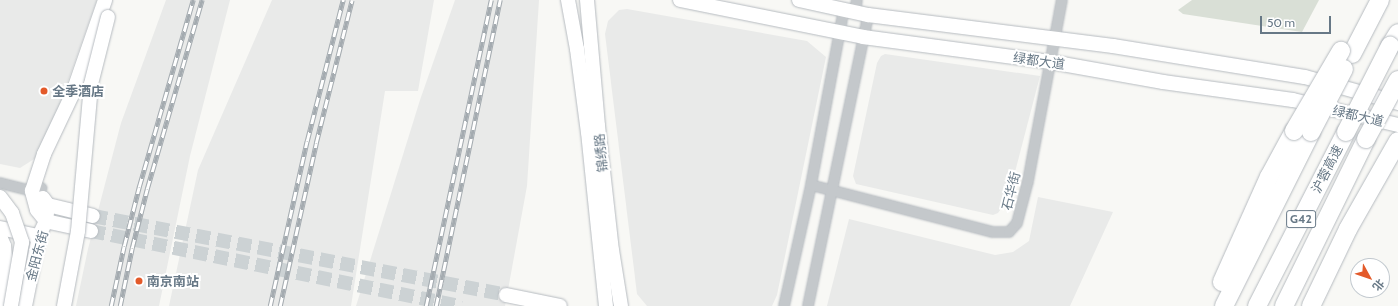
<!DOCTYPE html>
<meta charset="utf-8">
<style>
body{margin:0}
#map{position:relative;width:1398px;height:306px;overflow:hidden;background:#f8f8f5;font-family:Cabin,"Noto Sans SC",sans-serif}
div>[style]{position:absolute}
.built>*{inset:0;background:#e9eae9}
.green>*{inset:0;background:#d9dfd6}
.secondary-tunnel>*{height:14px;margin-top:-7px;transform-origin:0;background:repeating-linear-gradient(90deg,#ccd2d4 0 14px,transparent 0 21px)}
.roads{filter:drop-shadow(0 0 1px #b6bbc0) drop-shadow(0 0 1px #b6bbc0)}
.street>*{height:10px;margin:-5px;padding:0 5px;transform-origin:5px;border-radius:5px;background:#c4c8cb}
.secondary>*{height:14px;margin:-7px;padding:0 7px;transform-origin:7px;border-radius:7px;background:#fff}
.highway>*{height:18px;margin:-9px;padding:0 9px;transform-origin:9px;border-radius:9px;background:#fff}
.rail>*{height:4.5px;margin-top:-2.25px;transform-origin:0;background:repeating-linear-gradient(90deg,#fff 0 9px,#a4abb0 0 18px);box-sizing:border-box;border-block:1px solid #a4abb0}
.bridges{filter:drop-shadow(0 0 1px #b6bbc0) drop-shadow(0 0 1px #b6bbc0)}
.secondary-bridge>*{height:14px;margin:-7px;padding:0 7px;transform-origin:7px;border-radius:7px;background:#fff}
.highway-bridge>*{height:18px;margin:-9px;padding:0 9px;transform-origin:9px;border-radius:9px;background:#fff}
.dots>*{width:11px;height:11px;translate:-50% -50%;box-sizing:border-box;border:2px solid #fff;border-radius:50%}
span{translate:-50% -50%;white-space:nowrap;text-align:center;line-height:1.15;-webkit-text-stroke:4px #fff;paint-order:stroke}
.shield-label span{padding:1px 3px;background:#fff;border:1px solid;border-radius:3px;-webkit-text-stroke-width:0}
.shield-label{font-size:12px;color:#677886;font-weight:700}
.street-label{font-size:13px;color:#677886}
.poi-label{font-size:13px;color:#677886;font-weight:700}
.left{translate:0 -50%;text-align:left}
.north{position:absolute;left:1350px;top:258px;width:40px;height:40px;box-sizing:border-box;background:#fff;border:1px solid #c2c9cf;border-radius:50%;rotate:130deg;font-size:11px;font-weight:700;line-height:16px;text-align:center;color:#677886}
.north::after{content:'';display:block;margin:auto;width:14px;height:18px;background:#e35a2a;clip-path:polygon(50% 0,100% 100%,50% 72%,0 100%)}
.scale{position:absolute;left:1260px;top:16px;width:71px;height:18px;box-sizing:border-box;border:2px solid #677886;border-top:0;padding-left:5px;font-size:12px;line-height:14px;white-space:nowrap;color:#677886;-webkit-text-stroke:3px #fff;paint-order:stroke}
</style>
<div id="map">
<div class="built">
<i style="clip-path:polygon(0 0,97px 0,42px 154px,20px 168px,0 164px)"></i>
<i style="clip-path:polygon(166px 0,230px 0,190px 156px,159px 306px,76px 306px,88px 249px,121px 123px)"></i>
<i style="clip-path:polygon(272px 0,434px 0,418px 91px,385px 91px,351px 306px,169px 306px,198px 170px)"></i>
<i style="clip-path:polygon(455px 0,539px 0,527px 186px,505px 306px,356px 306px,420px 100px)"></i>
<i style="clip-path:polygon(627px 9px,807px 41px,826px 57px,777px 295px,772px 306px,647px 306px,637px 294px,605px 34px,608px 21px,619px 10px)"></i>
<i style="clip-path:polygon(885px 54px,1040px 76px,1008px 199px,998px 213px,993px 215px,856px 184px,853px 176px,877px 63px,881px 56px)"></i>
<i style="clip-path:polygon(1038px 197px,1113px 212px,1070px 306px,827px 306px,849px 219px,995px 255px,1013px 252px,1029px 241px)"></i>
</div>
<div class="green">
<i style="clip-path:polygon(1192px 0,1319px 0,1302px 32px,1183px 14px,1178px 10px)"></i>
</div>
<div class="secondary-tunnel">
<i style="left:93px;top:216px;width:420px;rotate:10.8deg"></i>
<i style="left:91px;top:231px;width:378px;rotate:11.5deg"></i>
</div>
<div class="roads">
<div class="street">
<i style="left:855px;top:11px;width:11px;rotate:-80deg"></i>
<i style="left:0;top:183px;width:33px;rotate:14deg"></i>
<i style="left:32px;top:191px;width:10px;rotate:-17deg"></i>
<i style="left:811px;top:185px;width:188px;rotate:14.5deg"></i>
<i style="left:993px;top:232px;width:16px"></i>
<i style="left:1009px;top:232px;width:12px;rotate:-48deg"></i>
<i style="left:1017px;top:223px;width:43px;rotate:-75.3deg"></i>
<i style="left:1028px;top:181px;width:184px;rotate:-79.4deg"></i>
<i style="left:784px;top:306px;width:124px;rotate:-77.4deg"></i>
<i style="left:811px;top:185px;width:179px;rotate:-79.4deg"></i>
<i style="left:808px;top:306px;width:297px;rotate:-78.3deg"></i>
</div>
<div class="secondary">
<i style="left:568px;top:0;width:50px;rotate:79.6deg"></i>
<i style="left:577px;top:49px;width:84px;rotate:82.5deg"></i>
<i style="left:588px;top:132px;width:175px;rotate:84.1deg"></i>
<i style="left:587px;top:0;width:126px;rotate:85deg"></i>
<i style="left:598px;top:126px;width:125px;rotate:83.6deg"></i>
<i style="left:612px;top:250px;width:57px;rotate:80.9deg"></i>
<i style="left:680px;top:0;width:187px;rotate:11.4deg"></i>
<i style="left:863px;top:37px;width:190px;rotate:7.6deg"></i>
<i style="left:1051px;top:62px;width:114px;rotate:10.1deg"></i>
<i style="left:1163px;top:82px;width:131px;rotate:7.9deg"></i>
<i style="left:1293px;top:100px;width:108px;rotate:13.4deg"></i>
<i style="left:799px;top:0;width:71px;rotate:12.3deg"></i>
<i style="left:868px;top:15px;width:247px;rotate:7.2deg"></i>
<i style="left:1113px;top:46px;width:194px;rotate:9.2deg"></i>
<i style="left:1305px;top:77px;width:97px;rotate:15.6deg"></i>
<i style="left:43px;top:198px;width:9px;rotate:54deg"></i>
<i style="left:48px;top:205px;width:46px;rotate:13.7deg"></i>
<i style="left:0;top:228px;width:40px;rotate:12deg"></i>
<i style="left:91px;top:231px;width:46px;rotate:-167.5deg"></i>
<i style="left:46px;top:221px;width:14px;rotate:-129deg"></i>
<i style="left:37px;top:210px;width:20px;rotate:-105deg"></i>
<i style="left:32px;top:191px;width:39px;rotate:-72deg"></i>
<i style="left:44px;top:154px;width:65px;rotate:-64.6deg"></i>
<i style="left:72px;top:95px;width:101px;rotate:-70.8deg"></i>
<i style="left:0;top:236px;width:11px;rotate:68deg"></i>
<i style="left:4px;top:246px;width:19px;rotate:84deg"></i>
<i style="left:6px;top:265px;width:41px;rotate:94.2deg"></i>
<i style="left:506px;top:295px;width:55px;rotate:11.5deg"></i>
<i style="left:25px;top:306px;width:71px;rotate:-78.7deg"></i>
<i style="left:39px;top:236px;width:17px;rotate:-65deg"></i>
<i style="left:46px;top:221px;width:16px;rotate:-83deg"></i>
</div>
<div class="highway">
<i style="left:1390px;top:46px;width:15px;rotate:-58deg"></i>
<i style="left:1352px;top:54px;width:61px;rotate:-62.6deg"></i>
<i style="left:1222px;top:282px;width:115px;rotate:-65.9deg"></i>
<i style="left:1269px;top:177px;width:52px;rotate:-61.5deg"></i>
<i style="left:1224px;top:306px;width:195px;rotate:-63.4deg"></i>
<i style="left:1257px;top:306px;width:195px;rotate:-62.9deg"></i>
<i style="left:1284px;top:306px;width:186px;rotate:-63.8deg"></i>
<i style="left:1311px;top:306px;width:85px;rotate:-64.3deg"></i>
<i style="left:1348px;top:229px;width:101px;rotate:-60.4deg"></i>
</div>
</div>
<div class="rail">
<i style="left:111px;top:306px;width:61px;rotate:-77.8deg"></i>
<i style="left:124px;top:246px;width:61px;rotate:-75.7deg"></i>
<i style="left:139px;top:187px;width:195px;rotate:-73.9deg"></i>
<i style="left:120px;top:306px;width:59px;rotate:-78.3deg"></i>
<i style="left:132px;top:248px;width:61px;rotate:-75.7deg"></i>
<i style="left:147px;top:189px;width:197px;rotate:-73.8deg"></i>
<i style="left:270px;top:306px;width:169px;rotate:-77.4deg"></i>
<i style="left:307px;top:141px;width:146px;rotate:-75.7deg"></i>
<i style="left:280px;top:306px;width:167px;rotate:-77.5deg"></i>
<i style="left:316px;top:143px;width:147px;rotate:-75.9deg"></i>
<i style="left:426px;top:306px;width:313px;rotate:-78deg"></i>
<i style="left:436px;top:306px;width:313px;rotate:-78.2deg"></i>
</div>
<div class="bridges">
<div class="secondary-bridge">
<i style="left:0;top:197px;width:20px;rotate:53deg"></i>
<i style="left:12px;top:213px;width:31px;rotate:71deg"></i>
<i style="left:22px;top:242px;width:65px;rotate:99.8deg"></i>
<i style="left:64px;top:306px;width:76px;rotate:-79.4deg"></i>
<i style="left:78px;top:231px;width:148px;rotate:-84.9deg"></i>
<i style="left:91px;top:84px;width:69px;rotate:-75.8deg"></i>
</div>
<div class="highway-bridge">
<i style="left:1294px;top:131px;width:93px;rotate:-59.6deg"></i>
<i style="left:1311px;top:132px;width:71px;rotate:-62.4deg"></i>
<i style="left:1346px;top:132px;width:97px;rotate:-62.9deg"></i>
<i style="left:1366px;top:139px;width:67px;rotate:-61.5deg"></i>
</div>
</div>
<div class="dots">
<i style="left:44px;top:91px;background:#e35a2a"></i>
<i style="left:139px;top:281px;background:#e35a2a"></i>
</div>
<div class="shield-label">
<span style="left:1301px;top:219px">G42</span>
</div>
<div class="street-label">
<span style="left:1039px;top:61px;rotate:8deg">绿都大道</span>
<span style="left:1358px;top:116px;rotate:13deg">绿都大道</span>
<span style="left:601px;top:153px;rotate:-96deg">锦绣路</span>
<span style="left:1327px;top:169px;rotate:-63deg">沪蓉高速</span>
<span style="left:1011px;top:191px;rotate:-76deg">石华街</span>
<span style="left:37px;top:256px;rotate:-75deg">金阳东街</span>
</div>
<div class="poi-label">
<span class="left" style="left:52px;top:91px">全季酒店</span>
<span class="left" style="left:147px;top:281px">南京南站</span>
</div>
<div class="north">北</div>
<div class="scale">50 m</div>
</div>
